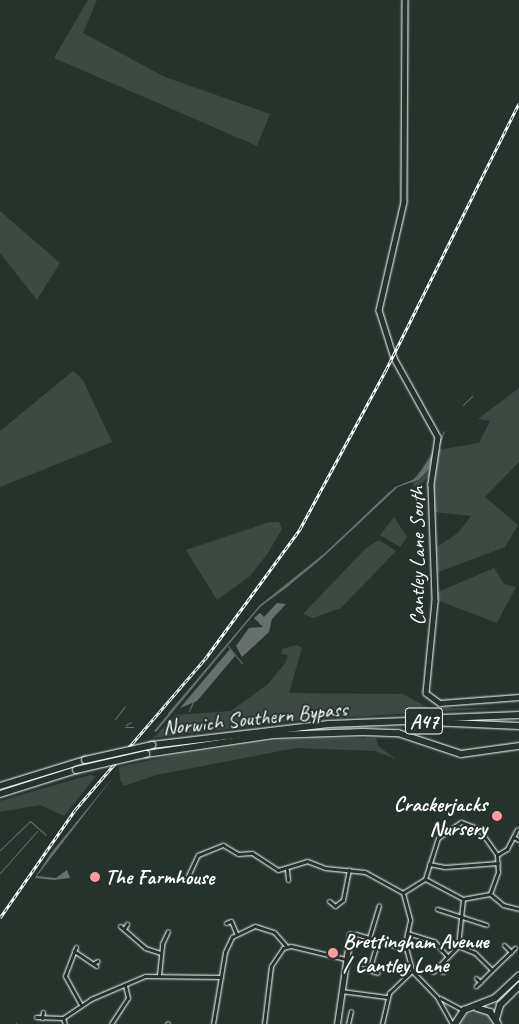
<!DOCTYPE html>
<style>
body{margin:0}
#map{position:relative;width:519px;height:1024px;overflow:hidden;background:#26332d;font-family:Caveat,sans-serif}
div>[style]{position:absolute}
.green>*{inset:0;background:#3e4944}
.water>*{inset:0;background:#67706c}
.stream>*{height:1px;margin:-0.5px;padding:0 0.5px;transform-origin:0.5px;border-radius:0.5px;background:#67706c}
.roads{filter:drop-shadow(0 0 1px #fff) drop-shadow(0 0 1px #fff)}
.street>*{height:3px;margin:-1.5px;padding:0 1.5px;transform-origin:1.5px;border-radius:1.5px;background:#26332d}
.secondary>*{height:4.5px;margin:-2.25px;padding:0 2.25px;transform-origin:2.25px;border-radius:2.25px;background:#26332d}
.highway>*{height:6px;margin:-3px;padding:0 3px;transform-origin:3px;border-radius:3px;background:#26332d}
.rail>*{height:3px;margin-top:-1.5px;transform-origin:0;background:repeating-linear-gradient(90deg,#26332d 0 4px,#fff 0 8px);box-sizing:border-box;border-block:1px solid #fff}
.bridges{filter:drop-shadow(0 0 1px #fff) drop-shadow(0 0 1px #fff)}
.highway-bridge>*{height:6px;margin:-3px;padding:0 3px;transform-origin:3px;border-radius:3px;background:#26332d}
.dots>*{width:14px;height:14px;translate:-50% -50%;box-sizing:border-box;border:2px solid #26332d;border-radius:50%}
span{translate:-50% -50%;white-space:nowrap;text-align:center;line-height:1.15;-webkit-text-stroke:4px #26332d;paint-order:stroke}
.shield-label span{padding:1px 4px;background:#26332d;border:1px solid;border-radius:4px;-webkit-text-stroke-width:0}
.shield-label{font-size:20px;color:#fff;font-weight:700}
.street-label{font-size:21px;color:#fff}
.poi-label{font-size:21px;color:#fff;font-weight:700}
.right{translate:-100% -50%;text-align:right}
.left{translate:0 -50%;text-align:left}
</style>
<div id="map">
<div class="green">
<i style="clip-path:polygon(88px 0,97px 0,83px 33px,165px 77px,270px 114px,257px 146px,54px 58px)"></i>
<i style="clip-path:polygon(0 211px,60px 263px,37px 300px,0 253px)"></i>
<i style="clip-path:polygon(73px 371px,83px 380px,112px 442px,0 487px,0 431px)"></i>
<i style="clip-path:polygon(519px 388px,519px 462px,485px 497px,518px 525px,505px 547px,438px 572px,437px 547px,458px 533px,471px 516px,434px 512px,431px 475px,416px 488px,412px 484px,432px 451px,479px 443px,490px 421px,478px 419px)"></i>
<i style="clip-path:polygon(394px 517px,407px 537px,400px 547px,380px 535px)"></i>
<i style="clip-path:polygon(269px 522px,279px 522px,282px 529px,268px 553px,250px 576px,217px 600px,186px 550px)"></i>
<i style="clip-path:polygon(379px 540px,396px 551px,341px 608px,313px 618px,303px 614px,366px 548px)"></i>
<i style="clip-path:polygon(494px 568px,504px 584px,516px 587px,497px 623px,437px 600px,438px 592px)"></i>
<i style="clip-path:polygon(297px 645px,302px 648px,289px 693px,403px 694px,429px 708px,495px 708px,300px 720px,153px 738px,176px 715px,231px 711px,268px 684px,286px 662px,288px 655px,281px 654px,282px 649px)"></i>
<i style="clip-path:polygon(336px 738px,376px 738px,378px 746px,396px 759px,375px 751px,296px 748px,156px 775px,124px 786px,120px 780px,119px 767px,169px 756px,278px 740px)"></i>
<i style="clip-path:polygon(90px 775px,96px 776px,64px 816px,40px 805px,0 812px,0 801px)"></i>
<i style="clip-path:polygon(477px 1011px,486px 1014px,494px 1024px,460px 1024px,467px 1014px)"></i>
</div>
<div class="water">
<i style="clip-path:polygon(436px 448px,429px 469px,418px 480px,398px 487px,321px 559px,286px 588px,260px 607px,156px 732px,154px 731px,260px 605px,325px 553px,395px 487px,417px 478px)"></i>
<i style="clip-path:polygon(277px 603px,286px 604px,272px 619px,269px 632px,242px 657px,236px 646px,249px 628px,263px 627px,254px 618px,260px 613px,264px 617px)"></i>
<i style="clip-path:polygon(230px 649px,235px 656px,197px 701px,180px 708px)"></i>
<i style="clip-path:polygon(115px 775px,37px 876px,56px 878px,67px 870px,70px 878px,54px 880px,35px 878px,0 932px,51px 853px)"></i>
</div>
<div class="stream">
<i style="left:463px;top:405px;width:13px;rotate:-45deg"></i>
<i style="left:437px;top:449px;width:19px;rotate:-69deg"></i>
<i style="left:412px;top:481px;width:33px;rotate:-50deg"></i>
<i style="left:321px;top:557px;width:95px;rotate:-43.7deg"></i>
<i style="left:228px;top:646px;width:22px;rotate:51deg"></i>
<i style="left:189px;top:711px;width:12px;rotate:-66deg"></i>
<i style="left:168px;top:713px;width:142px;rotate:-49.6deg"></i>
<i style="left:260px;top:605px;width:39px;rotate:-37deg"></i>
<i style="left:115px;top:719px;width:16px;rotate:-52deg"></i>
<i style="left:126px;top:725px;width:6px;rotate:-31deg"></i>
<i style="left:125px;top:727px;width:8px"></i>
<i style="left:0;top:850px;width:42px;rotate:-44deg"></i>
<i style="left:30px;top:821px;width:21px;rotate:41deg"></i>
<i style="left:0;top:873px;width:56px;rotate:-48.6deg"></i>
<i style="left:16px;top:1024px;width:1px;rotate:-90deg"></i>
</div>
<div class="roads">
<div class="street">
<i style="left:461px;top:822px;width:19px;rotate:21deg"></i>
<i style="left:479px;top:829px;width:32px;rotate:55deg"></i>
<i style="left:497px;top:855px;width:17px;rotate:87deg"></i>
<i style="left:498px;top:872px;width:23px;rotate:110deg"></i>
<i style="left:490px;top:894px;width:27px;rotate:170deg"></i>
<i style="left:463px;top:899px;width:43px;rotate:-152.2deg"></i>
<i style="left:425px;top:879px;width:43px;rotate:-72.4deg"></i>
<i style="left:438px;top:838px;width:28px;rotate:-35deg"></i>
<i style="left:513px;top:837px;width:7px;rotate:27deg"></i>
<i style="left:497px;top:855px;width:12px;rotate:-31deg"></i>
<i style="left:507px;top:849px;width:22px;rotate:-63deg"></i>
<i style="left:429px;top:864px;width:16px;rotate:11deg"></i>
<i style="left:445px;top:867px;width:53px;rotate:-4.3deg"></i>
<i style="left:287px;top:870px;width:10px;rotate:84deg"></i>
<i style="left:188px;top:876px;width:23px;rotate:-65deg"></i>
<i style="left:198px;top:855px;width:27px;rotate:-22deg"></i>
<i style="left:223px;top:845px;width:17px;rotate:31deg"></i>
<i style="left:238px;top:854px;width:14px;rotate:-4deg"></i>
<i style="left:252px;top:853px;width:31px;rotate:33deg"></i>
<i style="left:278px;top:870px;width:30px;rotate:-17deg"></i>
<i style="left:307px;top:861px;width:19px;rotate:21deg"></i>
<i style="left:325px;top:868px;width:40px;rotate:5.7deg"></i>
<i style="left:365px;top:872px;width:43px;rotate:28.9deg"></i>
<i style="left:425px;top:879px;width:26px;rotate:148deg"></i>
<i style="left:403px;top:893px;width:28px;rotate:75deg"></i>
<i style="left:410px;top:920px;width:25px;rotate:102deg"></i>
<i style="left:405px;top:944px;width:28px;rotate:75deg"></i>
<i style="left:412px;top:971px;width:36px;rotate:46deg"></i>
<i style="left:437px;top:997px;width:31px;rotate:61deg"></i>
<i style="left:490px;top:894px;width:17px;rotate:40deg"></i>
<i style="left:503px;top:905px;width:16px;rotate:14deg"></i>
<i style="left:329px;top:901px;width:8px;rotate:40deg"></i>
<i style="left:335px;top:906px;width:10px;rotate:-37deg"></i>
<i style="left:343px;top:900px;width:31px;rotate:-79deg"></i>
<i style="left:437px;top:909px;width:52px;rotate:17.7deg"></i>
<i style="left:226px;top:923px;width:5px;rotate:-22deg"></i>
<i style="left:231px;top:921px;width:13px;rotate:67deg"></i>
<i style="left:120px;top:926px;width:33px;rotate:41deg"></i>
<i style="left:145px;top:948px;width:16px;rotate:18deg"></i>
<i style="left:124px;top:929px;width:6px;rotate:-59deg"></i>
<i style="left:407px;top:933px;width:28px;rotate:17deg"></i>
<i style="left:434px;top:941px;width:21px;rotate:49deg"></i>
<i style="left:356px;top:934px;width:51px;rotate:17deg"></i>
<i style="left:369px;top:938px;width:34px;rotate:-73deg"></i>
<i style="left:504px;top:945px;width:10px;rotate:45deg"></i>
<i style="left:458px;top:946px;width:18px;rotate:22deg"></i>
<i style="left:475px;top:953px;width:24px;rotate:45deg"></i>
<i style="left:492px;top:970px;width:23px;rotate:135deg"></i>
<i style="left:76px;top:947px;width:31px;rotate:111deg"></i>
<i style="left:65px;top:976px;width:33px;rotate:61deg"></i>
<i style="left:74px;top:951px;width:27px;rotate:34deg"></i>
<i style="left:94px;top:963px;width:4px;rotate:-27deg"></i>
<i style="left:438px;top:967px;width:7px;rotate:45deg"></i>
<i style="left:361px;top:968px;width:8px;rotate:14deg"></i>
<i style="left:369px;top:970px;width:31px;rotate:-73deg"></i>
<i style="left:369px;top:970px;width:9px;rotate:18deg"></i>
<i style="left:492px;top:970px;width:32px;rotate:-44deg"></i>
<i style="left:433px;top:972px;width:36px;rotate:-46deg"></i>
<i style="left:458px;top:946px;width:47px;rotate:-83.9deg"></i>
<i style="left:159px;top:975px;width:31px;rotate:-84deg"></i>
<i style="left:162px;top:944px;width:14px;rotate:-65deg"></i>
<i style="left:476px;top:978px;width:6px;rotate:45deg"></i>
<i style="left:341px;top:991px;width:46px;rotate:7.4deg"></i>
<i style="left:440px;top:998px;width:26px;rotate:28deg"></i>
<i style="left:36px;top:1017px;width:27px;rotate:2deg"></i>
<i style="left:63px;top:1018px;width:34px;rotate:-34deg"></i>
<i style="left:91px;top:999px;width:59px;rotate:-23.1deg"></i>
<i style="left:145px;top:976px;width:76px;rotate:0.8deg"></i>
<i style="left:42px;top:1018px;width:6px;rotate:-81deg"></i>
<i style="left:63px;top:1018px;width:6px;rotate:72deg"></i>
<i style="left:111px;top:1024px;width:31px;rotate:-57deg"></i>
<i style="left:128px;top:998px;width:13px;rotate:-103deg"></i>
<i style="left:167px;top:1024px;width:1px;rotate:-45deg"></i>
<i style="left:213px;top:1024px;width:73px;rotate:-80.5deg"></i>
<i style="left:225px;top:952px;width:17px;rotate:-65deg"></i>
<i style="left:232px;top:937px;width:25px;rotate:-26deg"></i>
<i style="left:255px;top:926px;width:20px;rotate:18deg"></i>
<i style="left:274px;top:932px;width:18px;rotate:49deg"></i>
<i style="left:264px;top:1024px;width:58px;rotate:-83.1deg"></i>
<i style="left:271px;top:966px;width:22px;rotate:-56deg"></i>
<i style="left:283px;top:948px;width:8px;rotate:-14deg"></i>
<i style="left:291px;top:946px;width:56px;rotate:13.5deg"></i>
<i style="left:348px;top:1024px;width:13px;rotate:-77deg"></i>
<i style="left:382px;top:1024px;width:32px;rotate:-77deg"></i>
<i style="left:389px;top:993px;width:32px;rotate:-44deg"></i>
</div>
<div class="secondary">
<i style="left:405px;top:0;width:202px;rotate:90.3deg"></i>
<i style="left:404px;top:202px;width:111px;rotate:103deg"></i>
<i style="left:379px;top:310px;width:50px;rotate:72.6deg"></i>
<i style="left:394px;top:358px;width:90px;rotate:60.9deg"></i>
<i style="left:438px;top:437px;width:48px;rotate:98.5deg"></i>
<i style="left:431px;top:484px;width:117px;rotate:88deg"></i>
<i style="left:435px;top:601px;width:92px;rotate:95.6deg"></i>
<i style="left:426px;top:693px;width:17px;rotate:36deg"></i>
<i style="left:440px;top:703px;width:79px;rotate:-4.3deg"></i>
<i style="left:337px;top:1024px;width:90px;rotate:-81.7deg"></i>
</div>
<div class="highway">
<i style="left:443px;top:718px;width:76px;rotate:-2.3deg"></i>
<i style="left:152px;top:745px;width:178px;rotate:-6.8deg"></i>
<i style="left:329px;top:724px;width:78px;rotate:-2.2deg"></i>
<i style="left:407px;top:721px;width:112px;rotate:2.6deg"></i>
<i style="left:146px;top:754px;width:129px;rotate:-8.4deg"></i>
<i style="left:274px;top:735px;width:89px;rotate:-1.9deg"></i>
<i style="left:363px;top:732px;width:35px;rotate:2deg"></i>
<i style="left:398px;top:733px;width:66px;rotate:18.4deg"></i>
<i style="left:461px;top:754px;width:59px;rotate:-7.9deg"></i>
<i style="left:0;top:786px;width:89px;rotate:-17deg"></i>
<i style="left:0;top:794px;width:80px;rotate:-17.5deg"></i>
<i style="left:477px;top:1008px;width:14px;rotate:17deg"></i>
<i style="left:490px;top:1012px;width:14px;rotate:56deg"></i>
<i style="left:496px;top:1019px;width:15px;rotate:-74deg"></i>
<i style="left:500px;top:1005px;width:27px;rotate:-45deg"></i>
<i style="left:455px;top:1024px;width:17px;rotate:-57deg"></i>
<i style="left:464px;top:1010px;width:33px;rotate:-21deg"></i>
<i style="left:495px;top:998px;width:33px;rotate:-43deg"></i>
</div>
</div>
<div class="rail">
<i style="left:0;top:918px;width:131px;rotate:-55.2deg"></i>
<i style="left:75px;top:810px;width:199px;rotate:-49.3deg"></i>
<i style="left:205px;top:659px;width:161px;rotate:-53.8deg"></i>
<i style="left:300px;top:529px;width:181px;rotate:-61.6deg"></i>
<i style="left:386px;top:370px;width:298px;rotate:-63.5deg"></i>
</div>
<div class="bridges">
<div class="highway-bridge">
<i style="left:85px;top:760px;width:69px;rotate:-12.6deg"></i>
<i style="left:76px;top:770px;width:72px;rotate:-12.9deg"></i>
</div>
</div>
<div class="dots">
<i style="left:497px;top:816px;background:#ff9aa2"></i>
<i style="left:95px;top:877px;background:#ff9aa2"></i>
<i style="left:333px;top:953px;background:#ff9aa2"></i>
</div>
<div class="shield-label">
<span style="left:424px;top:721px">A47</span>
</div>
<div class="street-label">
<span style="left:417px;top:556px;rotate:-90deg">Cantley Lane South</span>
<span style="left:255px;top:718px;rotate:-6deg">Norwich Southern Bypass</span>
</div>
<div class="poi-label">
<span class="right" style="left:487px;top:816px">Crackerjacks<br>Nursery</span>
<span class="left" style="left:105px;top:877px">The Farmhouse</span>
<span class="left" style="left:343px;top:953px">Brettingham Avenue<br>/ Cantley Lane</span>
</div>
</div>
